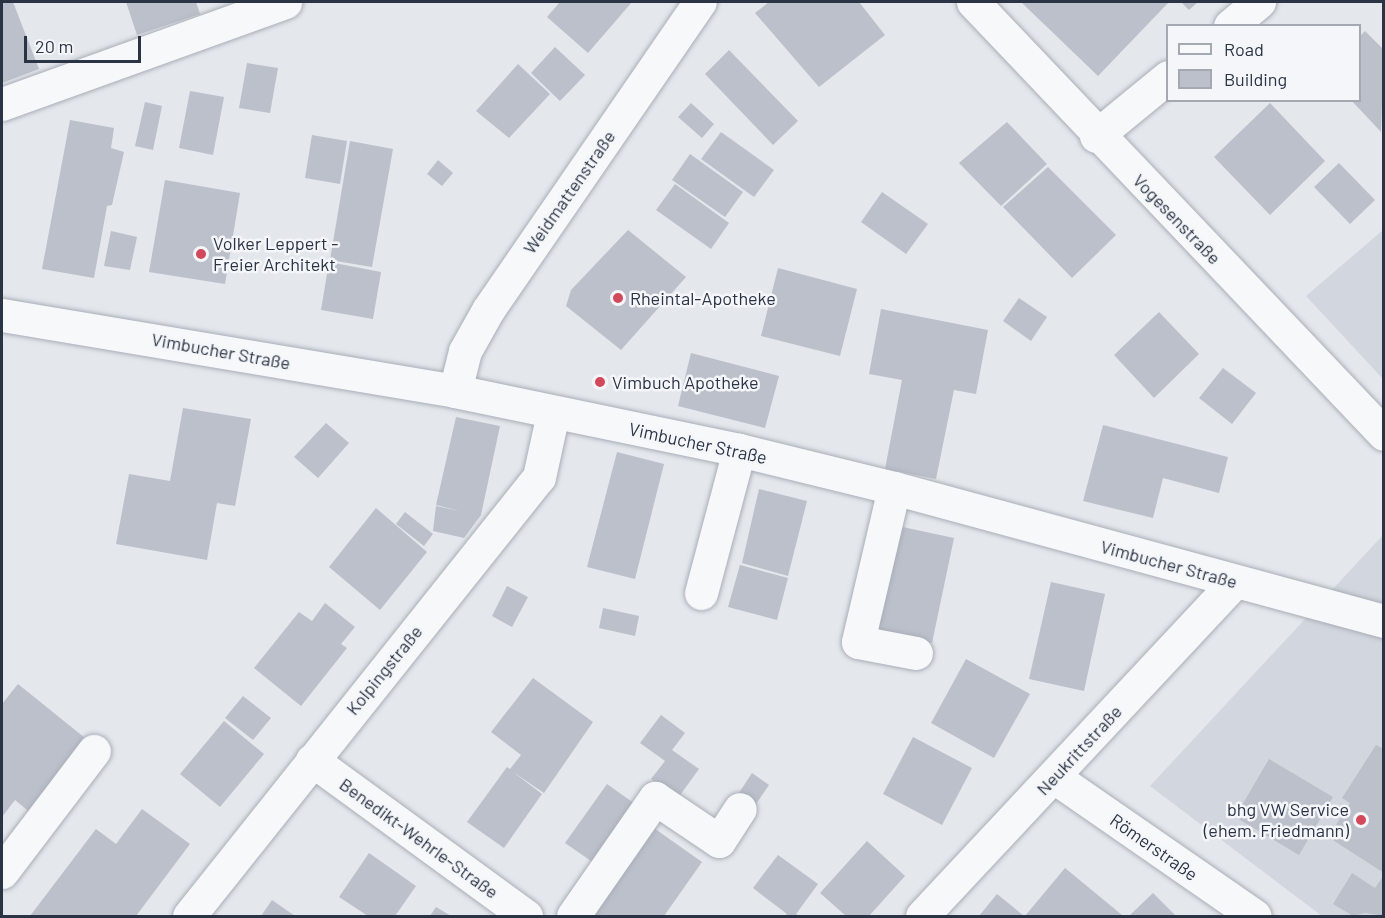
<!DOCTYPE html>
<meta charset="utf-8">
<style>
body{margin:0}
#map{position:relative;width:1385px;height:918px;overflow:hidden;background:#e4e7ec;font-family:Barlow,sans-serif}
div>[style]{position:absolute}
.built>*{inset:0;background:#d2d6de}
.building>*{inset:0;background:#bbc0ca}
.roads{filter:drop-shadow(0 0 2px #a9aeb7) drop-shadow(0 0 2px #a9aeb7)}
.minor>*{height:33px;margin:-16.5px;padding:0 16.5px;transform-origin:16.5px;border-radius:16.5px;background:#f7f8fa}
.dots>*{width:16px;height:16px;translate:-50% -50%;box-sizing:border-box;border:3px solid #f4f6f9;border-radius:50%}
span{translate:-50% -50%;white-space:nowrap;text-align:center;line-height:1.15;-webkit-text-stroke:5px #f4f6f9;paint-order:stroke}
.street-label{font-size:18px;color:#2b3445}
.poi-label{font-size:18px;color:#2b3445}
.left{translate:0 -50%;text-align:left}
.right{translate:-100% -50%;text-align:right}
.frame{position:absolute;inset:0;border:3px solid #2b3445;pointer-events:none}
.legend{position:absolute;left:1166px;top:24px;width:195px;height:78px;box-sizing:border-box;background:#f4f6f9;border:2px solid #a4a8b1;margin:0;padding:8px 10px;list-style:none;font-size:18px;color:#2b3445}
.legend li{display:flex;align-items:center;gap:12px;height:30px}
.legend b{width:30px;border:2px solid #a4a8b1}
.scale{position:absolute;left:24px;top:36px;width:117px;height:27px;box-sizing:border-box;border:3px solid #2b3445;border-top:0;padding-left:8px;font-size:18px;line-height:21px;white-space:nowrap;color:#2b3445;-webkit-text-stroke:4px #f4f6f9;paint-order:stroke}
</style>
<div id="map">
<div class="built">
<i style="clip-path:polygon(1383px 230px,1383px 379px,1306px 296px)"></i>
<i style="clip-path:polygon(1383px 535px,1383px 916px,1322px 916px,1150px 786px)"></i>
</div>
<div class="building">
<i style="clip-path:polygon(2px 2px,13px 2px,39px 69px,2px 83px)"></i>
<i style="clip-path:polygon(126px 2px,196px 2px,200px 14px,137px 35px)"></i>
<i style="clip-path:polygon(560px 2px,632px 2px,588px 53px,547px 17px)"></i>
<i style="clip-path:polygon(769px 2px,859px 2px,885px 35px,819px 87px,755px 13px)"></i>
<i style="clip-path:polygon(1021px 2px,1169px 2px,1098px 76px)"></i>
<i style="clip-path:polygon(1181px 2px,1198px 2px,1189px 10px)"></i>
<i style="clip-path:polygon(1365px 31px,1384px 50px,1381px 132px,1351px 100px,1360px 100px,1360px 36px)"></i>
<i style="clip-path:polygon(555px 47px,585px 75px,560px 101px,531px 73px)"></i>
<i style="clip-path:polygon(729px 50px,798px 121px,773px 145px,705px 74px)"></i>
<i style="clip-path:polygon(247px 63px,278px 68px,270px 113px,239px 108px)"></i>
<i style="clip-path:polygon(518px 64px,550px 94px,509px 138px,476px 111px)"></i>
<i style="clip-path:polygon(190px 91px,224px 97px,213px 155px,179px 148px)"></i>
<i style="clip-path:polygon(145px 102px,162px 106px,153px 150px,135px 146px)"></i>
<i style="clip-path:polygon(691px 103px,714px 124px,702px 138px,678px 117px)"></i>
<i style="clip-path:polygon(1270px 103px,1325px 161px,1270px 215px,1214px 157px)"></i>
<i style="clip-path:polygon(70px 120px,114px 128px,111px 148px,124px 152px,112px 205px,107px 206px,94px 278px,42px 269px)"></i>
<i style="clip-path:polygon(1007px 122px,1047px 164px,1001px 206px,959px 163px)"></i>
<i style="clip-path:polygon(721px 132px,774px 170px,754px 197px,701px 159px)"></i>
<i style="clip-path:polygon(312px 135px,347px 141px,340px 184px,305px 178px)"></i>
<i style="clip-path:polygon(350px 141px,393px 149px,372px 267px,330px 260px)"></i>
<i style="clip-path:polygon(690px 154px,743px 192px,725px 217px,672px 180px)"></i>
<i style="clip-path:polygon(438px 160px,453px 173px,442px 186px,427px 174px)"></i>
<i style="clip-path:polygon(1339px 163px,1375px 200px,1350px 224px,1314px 187px)"></i>
<i style="clip-path:polygon(1048px 167px,1116px 235px,1072px 278px,1003px 207px)"></i>
<i style="clip-path:polygon(165px 180px,240px 193px,225px 284px,149px 272px)"></i>
<i style="clip-path:polygon(675px 184px,729px 223px,711px 249px,656px 210px)"></i>
<i style="clip-path:polygon(882px 192px,928px 224px,906px 254px,861px 222px)"></i>
<i style="clip-path:polygon(628px 230px,686px 277px,621px 350px,566px 306px,571px 290px)"></i>
<i style="clip-path:polygon(111px 231px,137px 237px,130px 270px,104px 266px)"></i>
<i style="clip-path:polygon(329px 262px,381px 272px,373px 319px,321px 310px)"></i>
<i style="clip-path:polygon(778px 268px,857px 289px,840px 356px,761px 336px)"></i>
<i style="clip-path:polygon(1019px 298px,1047px 317px,1031px 341px,1003px 321px)"></i>
<i style="clip-path:polygon(881px 309px,988px 330px,976px 394px,954px 390px,936px 479px,885px 469px,902px 380px,869px 374px)"></i>
<i style="clip-path:polygon(1159px 312px,1199px 354px,1154px 398px,1114px 355px)"></i>
<i style="clip-path:polygon(691px 353px,779px 376px,765px 428px,678px 406px)"></i>
<i style="clip-path:polygon(1223px 368px,1256px 393px,1232px 424px,1199px 398px)"></i>
<i style="clip-path:polygon(183px 408px,251px 419px,235px 506px,217px 503px,207px 560px,116px 544px,129px 474px,170px 481px)"></i>
<i style="clip-path:polygon(456px 417px,500px 426px,481px 515px,464px 538px,433px 531px,436px 506px,460px 511px,436px 505px)"></i>
<i style="clip-path:polygon(326px 423px,349px 443px,318px 478px,294px 457px)"></i>
<i style="clip-path:polygon(1103px 425px,1228px 457px,1219px 493px,1163px 478px,1153px 518px,1083px 501px)"></i>
<i style="clip-path:polygon(617px 452px,664px 464px,635px 579px,587px 567px)"></i>
<i style="clip-path:polygon(759px 489px,807px 501px,788px 576px,742px 563px)"></i>
<i style="clip-path:polygon(376px 508px,427px 552px,380px 610px,329px 567px)"></i>
<i style="clip-path:polygon(405px 512px,433px 534px,424px 546px,396px 524px)"></i>
<i style="clip-path:polygon(898px 526px,954px 538px,932px 643px,877px 632px)"></i>
<i style="clip-path:polygon(740px 565px,788px 578px,777px 620px,728px 607px)"></i>
<i style="clip-path:polygon(1051px 582px,1105px 594px,1084px 691px,1029px 679px)"></i>
<i style="clip-path:polygon(507px 586px,528px 597px,512px 627px,492px 616px)"></i>
<i style="clip-path:polygon(325px 603px,355px 627px,341px 644px,347px 648px,301px 706px,254px 668px,299px 612px,312px 621px)"></i>
<i style="clip-path:polygon(603px 608px,639px 616px,635px 636px,599px 628px)"></i>
<i style="clip-path:polygon(966px 659px,1030px 694px,994px 758px,931px 723px)"></i>
<i style="clip-path:polygon(533px 678px,593px 722px,544px 793px,513px 772px,542px 794px,504px 848px,467px 822px,507px 767px,510px 769px,521px 755px,491px 732px)"></i>
<i style="clip-path:polygon(18px 684px,90px 742px,32px 814px,15px 800px,2px 817px,2px 704px)"></i>
<i style="clip-path:polygon(243px 696px,271px 718px,253px 740px,225px 718px)"></i>
<i style="clip-path:polygon(661px 715px,685px 733px,672px 750px,699px 769px,678px 798px,651px 779px,665px 761px,640px 743px)"></i>
<i style="clip-path:polygon(224px 721px,264px 754px,220px 807px,180px 774px)"></i>
<i style="clip-path:polygon(913px 737px,972px 768px,942px 825px,883px 794px)"></i>
<i style="clip-path:polygon(1376px 745px,1384px 749px,1384px 873px,1328px 837px,1350px 803px,1342px 798px)"></i>
<i style="clip-path:polygon(1269px 759px,1333px 797px,1299px 855px,1235px 817px)"></i>
<i style="clip-path:polygon(752px 773px,769px 785px,754px 807px,737px 796px)"></i>
<i style="clip-path:polygon(607px 784px,635px 804px,594px 863px,565px 843px)"></i>
<i style="clip-path:polygon(142px 809px,190px 844px,136px 916px,30px 916px,96px 829px,116px 844px)"></i>
<i style="clip-path:polygon(651px 826px,702px 862px,664px 916px,588px 916px)"></i>
<i style="clip-path:polygon(867px 841px,905px 876px,869px 916px,846px 916px,820px 893px)"></i>
<i style="clip-path:polygon(369px 853px,416px 886px,395px 916px,368px 916px,339px 897px)"></i>
<i style="clip-path:polygon(778px 855px,818px 884px,796px 914px,799px 916px,785px 916px,787px 914px,753px 888px)"></i>
<i style="clip-path:polygon(1065px 868px,1122px 915px,1121px 916px,1025px 916px)"></i>
<i style="clip-path:polygon(1352px 873px,1375px 888px,1384px 875px,1384px 916px,1365px 913px,1353px 916px,1333px 904px)"></i>
<i style="clip-path:polygon(1153px 893px,1176px 916px,1129px 916px)"></i>
<i style="clip-path:polygon(997px 894px,1024px 916px,979px 916px)"></i>
<i style="clip-path:polygon(272px 900px,295px 916px,261px 916px)"></i>
<i style="clip-path:polygon(436px 907px,451px 916px,430px 916px)"></i>
</div>
<div class="roads">
<div class="minor">
<i style="left:973px;top:2px;width:596px;rotate:46.43deg"></i>
<i style="left:1230px;top:26px;width:38px;rotate:-40deg"></i>
<i style="left:2px;top:104px;width:301px;rotate:-19.8deg"></i>
<i style="left:1096px;top:136px;width:93px;rotate:-39.3deg"></i>
<i style="left:2px;top:315px;width:459px;rotate:9.5deg"></i>
<i style="left:455px;top:391px;width:290px;rotate:11.7deg"></i>
<i style="left:739px;top:450px;width:160px;rotate:13.8deg"></i>
<i style="left:894px;top:488px;width:508px;rotate:15.19deg"></i>
<i style="left:455px;top:391px;width:41px;rotate:-76deg"></i>
<i style="left:465px;top:351px;width:47px;rotate:-60.7deg"></i>
<i style="left:488px;top:310px;width:374px;rotate:-55.5deg"></i>
<i style="left:894px;top:488px;width:158px;rotate:103.2deg"></i>
<i style="left:858px;top:642px;width:59px;rotate:10.7deg"></i>
<i style="left:701px;top:593px;width:148px;rotate:-75.1deg"></i>
<i style="left:312px;top:760px;width:265px;rotate:36.1deg"></i>
<i style="left:1054px;top:777px;width:244px;rotate:34.7deg"></i>
<i style="left:2px;top:872px;width:152px;rotate:-52.8deg"></i>
<i style="left:189px;top:916px;width:561px;rotate:-51.44deg"></i>
<i style="left:539px;top:477px;width:66px;rotate:-77.7deg"></i>
<i style="left:573px;top:916px;width:144px;rotate:-55.2deg"></i>
<i style="left:655px;top:798px;width:77px;rotate:33.9deg"></i>
<i style="left:719px;top:841px;width:38px;rotate:-57deg"></i>
<i style="left:922px;top:916px;width:458px;rotate:-46.9deg"></i>
</div>
</div>
<div class="dots">
<i style="left:201px;top:254px;background:#d1495b"></i>
<i style="left:618px;top:298px;background:#d1495b"></i>
<i style="left:600px;top:382px;background:#d1495b"></i>
<i style="left:1361px;top:820px;background:#d1495b"></i>
</div>
<div class="street-label">
<span style="left:569px;top:192px;rotate:-55deg">Weidmattenstraße</span>
<span style="left:1177px;top:219px;rotate:46deg">Vogesenstraße</span>
<span style="left:221px;top:351px;rotate:10deg">Vimbucher Straße</span>
<span style="left:698px;top:443px;rotate:12deg">Vimbucher Straße</span>
<span style="left:1169px;top:564px;rotate:15deg">Vimbucher Straße</span>
<span style="left:384px;top:670px;rotate:-51deg">Kolpingstraße</span>
<span style="left:1079px;top:750px;rotate:-47deg">Neukrittstraße</span>
<span style="left:419px;top:838px;rotate:36deg">Benedikt-Wehrle-Straße</span>
<span style="left:1154px;top:847px;rotate:35deg">Römerstraße</span>
</div>
<div class="poi-label">
<span class="left" style="left:213px;top:254px">Volker Leppert -<br>Freier Architekt</span>
<span class="left" style="left:630px;top:298px">Rheintal-Apotheke</span>
<span class="left" style="left:612px;top:382px">Vimbuch Apotheke</span>
<span class="right" style="left:1349px;top:820px">bhg VW Service<br>(ehem. Friedmann)</span>
</div>
<div class="frame"></div>
<ul class="legend">
<li><b style="height:8px;background:#f7f8fa"></b>Road</li>
<li><b style="height:16px;background:#bbc0ca"></b>Building</li>
</ul>
<div class="scale">20 m</div>
</div>
